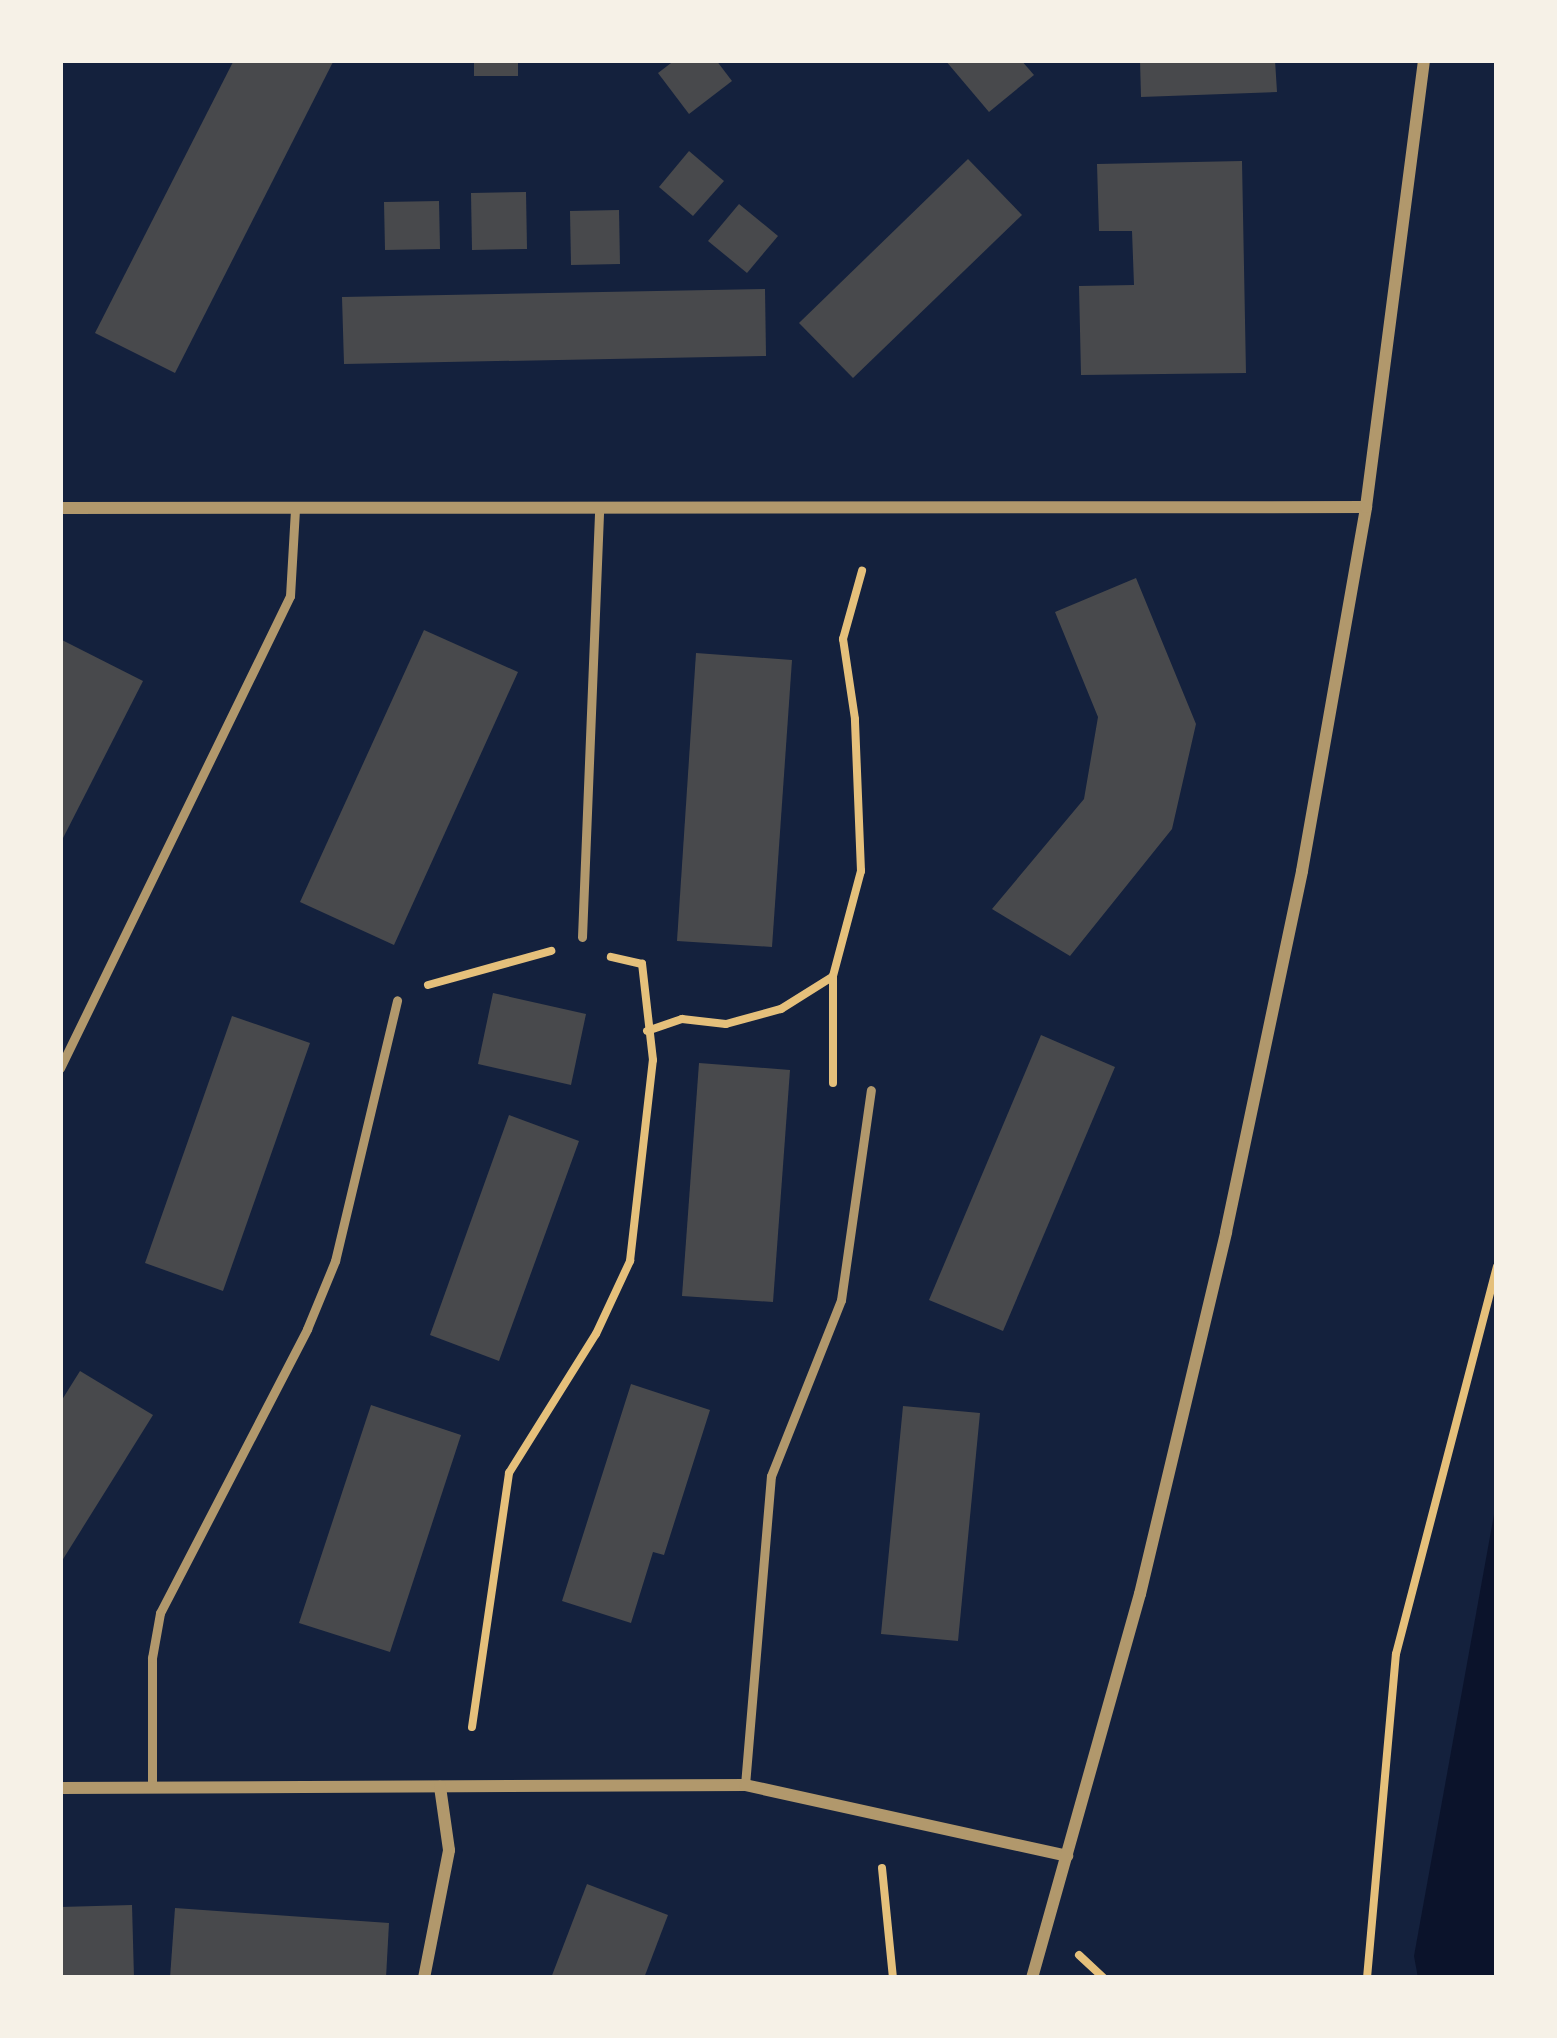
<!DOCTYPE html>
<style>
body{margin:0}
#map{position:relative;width:1557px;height:2038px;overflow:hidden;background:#14213d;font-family:Bitter,serif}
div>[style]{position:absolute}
.water>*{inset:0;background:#0b132b}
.building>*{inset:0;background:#48494c}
.path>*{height:8px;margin:-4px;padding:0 4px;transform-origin:4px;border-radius:4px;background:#e5c07b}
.service>*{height:9px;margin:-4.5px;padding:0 4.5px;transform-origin:4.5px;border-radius:4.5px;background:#b1986c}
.minor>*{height:12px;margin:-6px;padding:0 6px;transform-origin:6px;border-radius:6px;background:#b1986c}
span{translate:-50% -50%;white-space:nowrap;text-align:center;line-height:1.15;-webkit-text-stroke:9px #f6f1e7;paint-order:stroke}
.frame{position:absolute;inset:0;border:63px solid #f6f1e7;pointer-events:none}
</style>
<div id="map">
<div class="water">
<i style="clip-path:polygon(1497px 1498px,1497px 1978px,1418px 1978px,1414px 1956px)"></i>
</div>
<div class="building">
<i style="clip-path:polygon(234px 60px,334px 60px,175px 373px,95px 333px)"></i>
<i style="clip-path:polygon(474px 60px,518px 60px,518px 76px,474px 76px)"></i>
<i style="clip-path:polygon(675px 60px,716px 60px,732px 81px,689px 114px,658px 73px)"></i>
<i style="clip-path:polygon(945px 60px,1021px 60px,1034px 75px,989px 112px)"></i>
<i style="clip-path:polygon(1140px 60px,1275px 60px,1277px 92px,1141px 97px)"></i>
<i style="clip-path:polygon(689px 151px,724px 181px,693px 216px,659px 187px)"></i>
<i style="clip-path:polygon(968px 159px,1022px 215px,853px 378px,799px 323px)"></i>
<i style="clip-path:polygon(1242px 161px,1246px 373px,1081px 375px,1079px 286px,1134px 285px,1132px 231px,1099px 231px,1097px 164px)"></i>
<i style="clip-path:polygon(526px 192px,527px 249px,472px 250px,471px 193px)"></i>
<i style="clip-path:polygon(439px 201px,440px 249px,385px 250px,384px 202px)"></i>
<i style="clip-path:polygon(739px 204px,778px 236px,747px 273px,708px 241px)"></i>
<i style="clip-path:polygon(619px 210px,620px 264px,571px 265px,570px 211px)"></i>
<i style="clip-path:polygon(765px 289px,766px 356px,344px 364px,342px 297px)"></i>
<i style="clip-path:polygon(1136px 578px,1196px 724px,1172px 829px,1070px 956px,992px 909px,1084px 799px,1098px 717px,1055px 612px)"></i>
<i style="clip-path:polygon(424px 630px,518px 672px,394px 945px,300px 902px)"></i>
<i style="clip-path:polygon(60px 639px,143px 681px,60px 844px)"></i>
<i style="clip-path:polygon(696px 653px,792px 660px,772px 947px,677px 941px)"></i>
<i style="clip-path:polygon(493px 993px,586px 1014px,571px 1085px,478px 1064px)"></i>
<i style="clip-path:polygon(232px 1016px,310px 1043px,223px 1291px,145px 1263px)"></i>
<i style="clip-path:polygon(1041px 1035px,1115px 1067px,1003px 1331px,929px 1300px)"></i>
<i style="clip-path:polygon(699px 1063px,790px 1070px,773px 1302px,682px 1296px)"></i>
<i style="clip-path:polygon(509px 1115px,579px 1141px,499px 1361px,430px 1335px)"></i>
<i style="clip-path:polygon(80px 1371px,153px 1415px,60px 1564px,60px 1403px)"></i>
<i style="clip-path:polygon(631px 1384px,710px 1410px,664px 1555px,653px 1552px,631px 1623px,562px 1601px)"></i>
<i style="clip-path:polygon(371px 1405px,461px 1435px,390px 1652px,299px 1623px)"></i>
<i style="clip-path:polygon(903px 1406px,980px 1413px,958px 1641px,881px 1634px)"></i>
<i style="clip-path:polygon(587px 1884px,668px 1915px,644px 1978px,551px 1978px)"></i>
<i style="clip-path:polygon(132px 1905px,134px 1978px,60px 1978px,60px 1907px)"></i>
<i style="clip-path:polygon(175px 1908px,389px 1923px,386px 1978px,170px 1978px)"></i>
</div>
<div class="path">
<i style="left:428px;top:985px;width:128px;rotate:-15.5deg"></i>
<i style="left:647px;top:1031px;width:37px;rotate:-19deg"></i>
<i style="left:682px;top:1019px;width:44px;rotate:6.5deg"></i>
<i style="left:726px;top:1024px;width:57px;rotate:-15.3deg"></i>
<i style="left:781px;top:1009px;width:60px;rotate:-32.1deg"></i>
<i style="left:833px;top:1083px;width:107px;rotate:-90deg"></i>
<i style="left:833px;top:976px;width:109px;rotate:-75.1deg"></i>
<i style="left:861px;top:871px;width:152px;rotate:-92.3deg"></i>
<i style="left:855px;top:719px;width:81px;rotate:-98.5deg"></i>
<i style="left:843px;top:639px;width:71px;rotate:-74.4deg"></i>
<i style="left:472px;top:1727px;width:257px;rotate:-81.7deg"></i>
<i style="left:509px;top:1473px;width:164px;rotate:-58deg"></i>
<i style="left:596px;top:1334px;width:81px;rotate:-65deg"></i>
<i style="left:630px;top:1261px;width:202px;rotate:-83.5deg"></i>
<i style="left:653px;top:1060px;width:97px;rotate:-96.5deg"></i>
<i style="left:642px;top:964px;width:32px;rotate:-167deg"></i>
<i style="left:882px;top:1868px;width:111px;rotate:84.3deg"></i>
<i style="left:1079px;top:1955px;width:34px;rotate:43deg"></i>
<i style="left:1367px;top:1978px;width:325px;rotate:-84.9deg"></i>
<i style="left:1396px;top:1654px;width:400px;rotate:-75.4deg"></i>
</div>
<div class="service">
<i style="left:582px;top:937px;width:428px;rotate:-87.7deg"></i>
<i style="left:60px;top:1068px;width:525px;rotate:-64.02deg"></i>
<i style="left:290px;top:596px;width:86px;rotate:-86.7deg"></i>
<i style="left:745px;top:1785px;width:310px;rotate:-85.2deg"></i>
<i style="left:771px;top:1476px;width:189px;rotate:-68.3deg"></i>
<i style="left:841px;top:1300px;width:212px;rotate:-81.9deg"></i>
<i style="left:152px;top:1787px;width:129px;rotate:-90deg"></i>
<i style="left:152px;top:1658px;width:46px;rotate:-79.9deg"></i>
<i style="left:160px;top:1613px;width:320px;rotate:-62.6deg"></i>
<i style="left:307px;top:1329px;width:74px;rotate:-67.6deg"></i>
<i style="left:335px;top:1261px;width:268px;rotate:-76.6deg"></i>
</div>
<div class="minor">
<i style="left:60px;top:508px;width:1306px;rotate:-0.04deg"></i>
<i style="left:60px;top:1788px;width:685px;rotate:-0.25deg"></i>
<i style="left:745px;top:1785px;width:330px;rotate:12.4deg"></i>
<i style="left:424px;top:1978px;width:130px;rotate:-78.9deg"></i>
<i style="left:449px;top:1850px;width:64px;rotate:-98.1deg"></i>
<i style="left:1032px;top:1978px;width:399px;rotate:-74.3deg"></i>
<i style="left:1140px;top:1594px;width:372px;rotate:-76.6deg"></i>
<i style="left:1226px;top:1232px;width:369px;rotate:-78.1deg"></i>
<i style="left:1302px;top:871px;width:370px;rotate:-80deg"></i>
<i style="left:1366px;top:507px;width:451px;rotate:-82.6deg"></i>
</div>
<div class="frame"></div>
</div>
